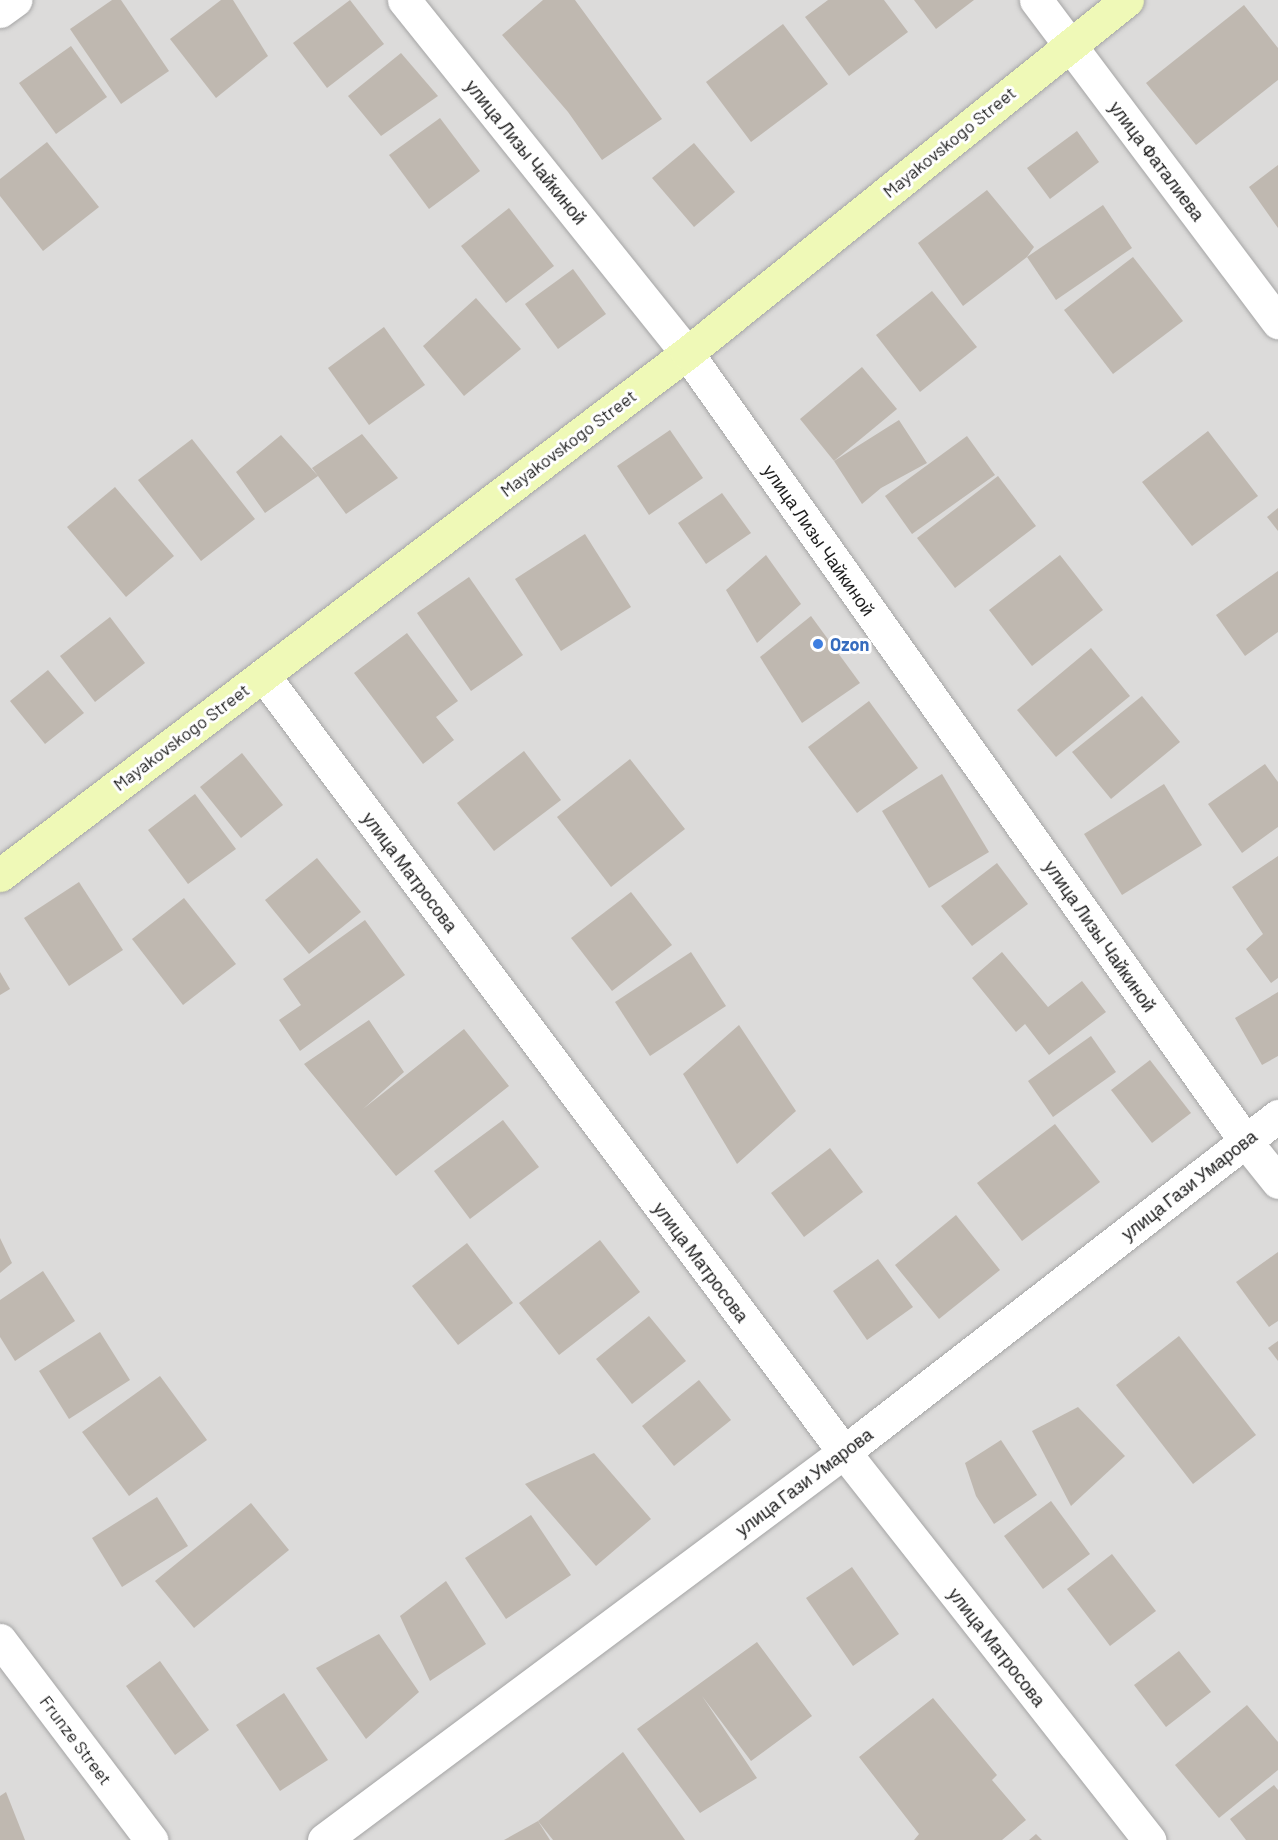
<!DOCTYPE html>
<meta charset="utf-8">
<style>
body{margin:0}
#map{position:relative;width:1278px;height:1840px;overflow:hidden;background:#efece3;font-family:Barlow,sans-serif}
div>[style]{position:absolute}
.residential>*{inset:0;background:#dcdbda}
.building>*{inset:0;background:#bfb8b0}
.roads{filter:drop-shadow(0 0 2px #a5a5a5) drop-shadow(0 0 2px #a5a5a5)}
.street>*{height:33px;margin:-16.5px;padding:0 16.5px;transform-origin:16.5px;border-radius:16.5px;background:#fff}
.secondary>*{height:33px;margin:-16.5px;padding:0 16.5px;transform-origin:16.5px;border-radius:16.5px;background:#eff9b7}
.dots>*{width:16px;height:16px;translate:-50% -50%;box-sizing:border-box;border:3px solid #fff;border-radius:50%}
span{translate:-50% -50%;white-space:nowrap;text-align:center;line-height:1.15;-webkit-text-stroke:6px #fff;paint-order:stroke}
.street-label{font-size:18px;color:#1e1e1e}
.shop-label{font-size:18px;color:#366cbe;font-weight:700}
.left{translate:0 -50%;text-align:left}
</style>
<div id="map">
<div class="residential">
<i style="clip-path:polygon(0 0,1278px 0,1278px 1840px,0 1840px)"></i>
</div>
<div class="building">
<i style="clip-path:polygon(112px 0,121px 0,169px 71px,121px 104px,70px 29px)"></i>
<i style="clip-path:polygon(221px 0,233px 0,268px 56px,216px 98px,170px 39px)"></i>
<i style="clip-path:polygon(350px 0,384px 44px,327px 88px,293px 43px)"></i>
<i style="clip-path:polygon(543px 0,575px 0,662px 119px,602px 160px,568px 112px,502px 35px)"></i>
<i style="clip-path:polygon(828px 0,884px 0,908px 32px,849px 76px,805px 17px)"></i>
<i style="clip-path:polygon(914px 0,974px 0,936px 29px)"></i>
<i style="clip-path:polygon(1244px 5px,1278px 48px,1278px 80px,1196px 145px,1146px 83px)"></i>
<i style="clip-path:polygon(783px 24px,828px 84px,751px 142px,706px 82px)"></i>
<i style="clip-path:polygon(71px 46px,107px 97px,56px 134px,19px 83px)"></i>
<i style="clip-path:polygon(401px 53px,438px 96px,381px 136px,348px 96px)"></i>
<i style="clip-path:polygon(440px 118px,480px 171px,429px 209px,389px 155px)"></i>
<i style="clip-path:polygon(1077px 131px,1099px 162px,1050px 199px,1027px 168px)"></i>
<i style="clip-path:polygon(47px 142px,99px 207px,43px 251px,0 196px,0 179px)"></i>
<i style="clip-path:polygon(694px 143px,735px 192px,694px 227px,652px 178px)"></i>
<i style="clip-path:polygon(1278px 165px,1278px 228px,1249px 187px)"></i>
<i style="clip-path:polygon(987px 190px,1034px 247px,1027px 257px,963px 306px,918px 243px)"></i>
<i style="clip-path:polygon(1103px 205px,1132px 248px,1056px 300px,1027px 257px)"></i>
<i style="clip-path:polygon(509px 208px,554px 266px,506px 303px,461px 246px)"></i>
<i style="clip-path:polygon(1133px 257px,1183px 321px,1113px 374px,1064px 310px)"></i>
<i style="clip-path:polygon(573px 269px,606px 314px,558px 349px,525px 304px)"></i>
<i style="clip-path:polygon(932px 291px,977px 347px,920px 392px,876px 335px)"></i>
<i style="clip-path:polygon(476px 298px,521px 349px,464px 396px,423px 346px)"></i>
<i style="clip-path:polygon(384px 327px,425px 385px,369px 425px,328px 368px)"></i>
<i style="clip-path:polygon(862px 367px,897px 409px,834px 461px,800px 419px)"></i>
<i style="clip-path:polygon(899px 420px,927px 463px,881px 488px,862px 504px,834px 461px)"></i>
<i style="clip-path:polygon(670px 430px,703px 478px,649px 515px,617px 466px)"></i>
<i style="clip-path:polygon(1208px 431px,1258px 496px,1192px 546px,1142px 482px)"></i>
<i style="clip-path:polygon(362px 434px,398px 478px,346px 514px,318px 476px,265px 513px,236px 472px,281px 435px,318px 476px,312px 468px)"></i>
<i style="clip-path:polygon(967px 436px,995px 475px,912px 534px,885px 496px)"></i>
<i style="clip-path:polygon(192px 439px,255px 519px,201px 561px,138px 480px)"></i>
<i style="clip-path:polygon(998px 476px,1036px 526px,955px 588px,917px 538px)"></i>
<i style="clip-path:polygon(115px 487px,174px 556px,126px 597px,67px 527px)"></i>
<i style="clip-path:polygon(722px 493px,751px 533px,706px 564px,678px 523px)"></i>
<i style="clip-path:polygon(1278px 508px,1278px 531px,1267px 517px)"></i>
<i style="clip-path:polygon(585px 534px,631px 607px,561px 651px,515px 579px)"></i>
<i style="clip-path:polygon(766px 555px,801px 604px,757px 643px,726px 590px)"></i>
<i style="clip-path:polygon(1060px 555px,1103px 610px,1032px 666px,989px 610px)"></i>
<i style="clip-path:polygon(1278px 571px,1278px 632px,1245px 656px,1216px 615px)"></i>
<i style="clip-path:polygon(469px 577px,523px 655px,471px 691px,417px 613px)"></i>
<i style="clip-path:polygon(811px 616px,860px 683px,802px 723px,760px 657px)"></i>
<i style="clip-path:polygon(110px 617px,145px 663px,95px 702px,60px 656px)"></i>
<i style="clip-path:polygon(407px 633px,458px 701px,436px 717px,454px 740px,423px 764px,354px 673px)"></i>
<i style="clip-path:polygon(1091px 648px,1130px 696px,1056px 757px,1017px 710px)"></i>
<i style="clip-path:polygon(48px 670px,84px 713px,45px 744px,10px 701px)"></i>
<i style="clip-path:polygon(1142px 696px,1180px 742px,1111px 799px,1072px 752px)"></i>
<i style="clip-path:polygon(869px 701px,918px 768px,857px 813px,808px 747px)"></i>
<i style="clip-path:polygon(524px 751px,561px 800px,494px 851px,457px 803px)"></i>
<i style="clip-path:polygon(242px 753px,283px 805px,241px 838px,200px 787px)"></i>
<i style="clip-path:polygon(630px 759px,685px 829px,611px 887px,557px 817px)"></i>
<i style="clip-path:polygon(1265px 764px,1278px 782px,1278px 827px,1242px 853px,1208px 804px)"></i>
<i style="clip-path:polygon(942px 774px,989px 852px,929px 888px,882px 811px)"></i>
<i style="clip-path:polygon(1164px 784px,1202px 845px,1122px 895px,1084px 834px)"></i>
<i style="clip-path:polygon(195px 794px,236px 849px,188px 884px,148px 830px)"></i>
<i style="clip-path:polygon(1278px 856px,1278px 978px,1271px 983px,1246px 949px,1263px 934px,1232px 887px)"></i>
<i style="clip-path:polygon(317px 858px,361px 912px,309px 954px,265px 900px)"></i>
<i style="clip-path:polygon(997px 863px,1028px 904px,972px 946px,941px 906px)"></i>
<i style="clip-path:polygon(79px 882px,123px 950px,69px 986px,24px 918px)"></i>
<i style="clip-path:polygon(631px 892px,672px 945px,612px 991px,571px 938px)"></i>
<i style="clip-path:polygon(184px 898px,236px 964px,183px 1005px,132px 939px)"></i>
<i style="clip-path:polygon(365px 920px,405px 975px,300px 1051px,279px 1020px,301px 1005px,283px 979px)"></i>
<i style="clip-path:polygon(691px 952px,726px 1006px,650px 1056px,615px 1002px)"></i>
<i style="clip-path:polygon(1002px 952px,1048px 1007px,1082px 981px,1106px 1012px,1049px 1055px,1025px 1024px,1016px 1032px,972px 978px)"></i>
<i style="clip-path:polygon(0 972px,10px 989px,0 995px)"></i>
<i style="clip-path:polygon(1278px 992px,1278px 1056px,1262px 1065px,1235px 1018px)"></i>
<i style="clip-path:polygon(369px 1020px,404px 1072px,363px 1109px,464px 1029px,509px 1086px,396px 1176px,304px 1064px)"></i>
<i style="clip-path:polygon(739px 1025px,796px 1111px,737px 1164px,683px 1074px)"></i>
<i style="clip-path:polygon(1091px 1036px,1116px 1072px,1053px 1117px,1028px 1081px)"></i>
<i style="clip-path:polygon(1150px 1060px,1191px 1113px,1152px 1143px,1111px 1090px)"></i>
<i style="clip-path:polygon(503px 1120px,539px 1167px,470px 1219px,434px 1171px)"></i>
<i style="clip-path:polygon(1055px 1124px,1100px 1182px,1022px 1241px,977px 1183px)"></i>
<i style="clip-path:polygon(830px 1148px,863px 1192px,804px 1237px,771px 1193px)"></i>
<i style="clip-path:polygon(956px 1215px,1000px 1270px,939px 1319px,895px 1265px)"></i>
<i style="clip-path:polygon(0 1238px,12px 1263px,0 1273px)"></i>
<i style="clip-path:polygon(600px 1240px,640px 1292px,559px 1355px,519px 1303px)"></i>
<i style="clip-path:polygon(467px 1243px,513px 1303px,458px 1345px,412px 1286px)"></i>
<i style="clip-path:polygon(1278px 1252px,1278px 1321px,1269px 1327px,1236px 1282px)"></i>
<i style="clip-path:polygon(878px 1259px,913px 1307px,867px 1340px,833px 1291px)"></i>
<i style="clip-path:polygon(43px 1271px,75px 1321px,15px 1361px,0 1337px,0 1300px)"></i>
<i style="clip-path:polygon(649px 1316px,686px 1361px,632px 1404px,596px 1359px)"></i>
<i style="clip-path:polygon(100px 1332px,130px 1380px,69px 1419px,39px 1371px)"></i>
<i style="clip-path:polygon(1179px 1336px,1256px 1435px,1193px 1484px,1116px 1385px)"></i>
<i style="clip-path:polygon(1278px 1341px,1278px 1361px,1268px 1348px)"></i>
<i style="clip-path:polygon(160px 1376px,207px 1440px,129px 1496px,82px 1432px)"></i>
<i style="clip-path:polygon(699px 1380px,731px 1420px,674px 1466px,642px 1426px)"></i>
<i style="clip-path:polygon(1078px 1407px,1125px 1456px,1071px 1506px,1032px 1431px)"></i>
<i style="clip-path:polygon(1001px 1440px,1037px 1495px,994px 1524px,976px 1496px,965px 1463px)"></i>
<i style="clip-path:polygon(594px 1453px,651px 1519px,596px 1566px,525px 1484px)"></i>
<i style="clip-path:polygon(157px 1497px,188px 1546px,122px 1587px,92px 1538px)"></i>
<i style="clip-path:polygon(1051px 1501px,1090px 1554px,1043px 1589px,1004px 1536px)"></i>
<i style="clip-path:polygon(251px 1503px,289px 1550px,194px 1628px,155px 1581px)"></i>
<i style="clip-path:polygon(531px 1515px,571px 1575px,506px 1619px,465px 1558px)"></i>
<i style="clip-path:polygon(1112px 1554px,1156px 1611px,1110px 1646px,1067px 1589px)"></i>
<i style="clip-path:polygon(852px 1567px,899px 1634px,853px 1666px,806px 1598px)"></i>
<i style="clip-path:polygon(446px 1581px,486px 1644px,430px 1681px,400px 1616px)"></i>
<i style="clip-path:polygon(379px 1634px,419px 1692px,366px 1739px,316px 1668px)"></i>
<i style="clip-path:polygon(757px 1642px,812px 1716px,751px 1761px,702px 1696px,757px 1778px,700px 1813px,637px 1729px)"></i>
<i style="clip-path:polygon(1179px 1651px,1211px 1692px,1166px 1727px,1134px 1685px)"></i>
<i style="clip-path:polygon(160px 1661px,209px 1730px,175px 1755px,126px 1686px)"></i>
<i style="clip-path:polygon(284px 1693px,328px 1760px,280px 1791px,236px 1725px)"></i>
<i style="clip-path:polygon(933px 1698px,997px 1775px,992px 1780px,1026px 1820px,1002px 1840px,914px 1840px,919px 1834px,859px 1757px)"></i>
<i style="clip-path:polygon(1247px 1705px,1278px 1742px,1278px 1770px,1219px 1818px,1175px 1765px)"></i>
<i style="clip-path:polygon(623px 1752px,685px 1840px,553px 1840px,538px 1821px)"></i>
<i style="clip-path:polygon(1274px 1785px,1278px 1790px,1278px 1840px,1246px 1840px,1230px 1819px)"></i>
<i style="clip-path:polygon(6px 1792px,25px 1840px,0 1840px,0 1796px)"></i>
<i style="clip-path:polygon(538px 1821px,550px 1840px,504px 1840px)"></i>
<i style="clip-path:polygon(1036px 1834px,1042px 1840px,1029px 1840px)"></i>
</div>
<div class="roads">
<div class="street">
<i style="left:404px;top:0;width:452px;rotate:51.3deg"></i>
<i style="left:687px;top:353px;width:967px;rotate:54.68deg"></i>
<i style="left:1246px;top:1142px;width:51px;rotate:51.3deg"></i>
<i style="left:1036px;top:0;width:403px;rotate:53.1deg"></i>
<i style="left:0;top:11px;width:19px;rotate:-36deg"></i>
<i style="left:263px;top:675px;width:970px;rotate:53.21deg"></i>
<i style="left:844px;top:1452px;width:494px;rotate:51.8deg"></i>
<i style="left:0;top:1640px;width:251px;rotate:52.9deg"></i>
<i style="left:324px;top:1840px;width:649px;rotate:-36.73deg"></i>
<i style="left:844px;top:1452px;width:549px;rotate:-37.75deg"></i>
</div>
<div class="secondary">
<i style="left:0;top:875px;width:863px;rotate:-37.23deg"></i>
<i style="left:687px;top:353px;width:564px;rotate:-38.74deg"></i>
</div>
</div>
<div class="dots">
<i style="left:818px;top:644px;background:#3f7fe0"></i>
</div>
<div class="street-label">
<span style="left:949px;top:142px;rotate:-39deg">Mayakovskogo Street</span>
<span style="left:526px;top:152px;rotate:51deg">улица Лизы Чайкиной</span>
<span style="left:1157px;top:161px;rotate:53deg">улица Фаталиева</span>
<span style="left:568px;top:443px;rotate:-37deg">Mayakovskogo Street</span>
<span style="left:819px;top:540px;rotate:55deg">улица Лизы Чайкиной</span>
<span style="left:181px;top:737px;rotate:-37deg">Mayakovskogo Street</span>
<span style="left:410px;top:872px;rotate:53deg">улица Матросова</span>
<span style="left:1100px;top:936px;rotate:55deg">улица Лизы Чайкиной</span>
<span style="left:1189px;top:1185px;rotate:-38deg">улица Гази Умарова</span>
<span style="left:701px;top:1262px;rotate:53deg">улица Матросова</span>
<span style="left:804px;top:1482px;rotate:-37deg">улица Гази Умарова</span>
<span style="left:997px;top:1647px;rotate:52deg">улица Матросова</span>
<span style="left:76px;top:1740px;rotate:53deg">Frunze Street</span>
</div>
<div class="shop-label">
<span class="left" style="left:830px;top:644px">Ozon</span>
</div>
</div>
